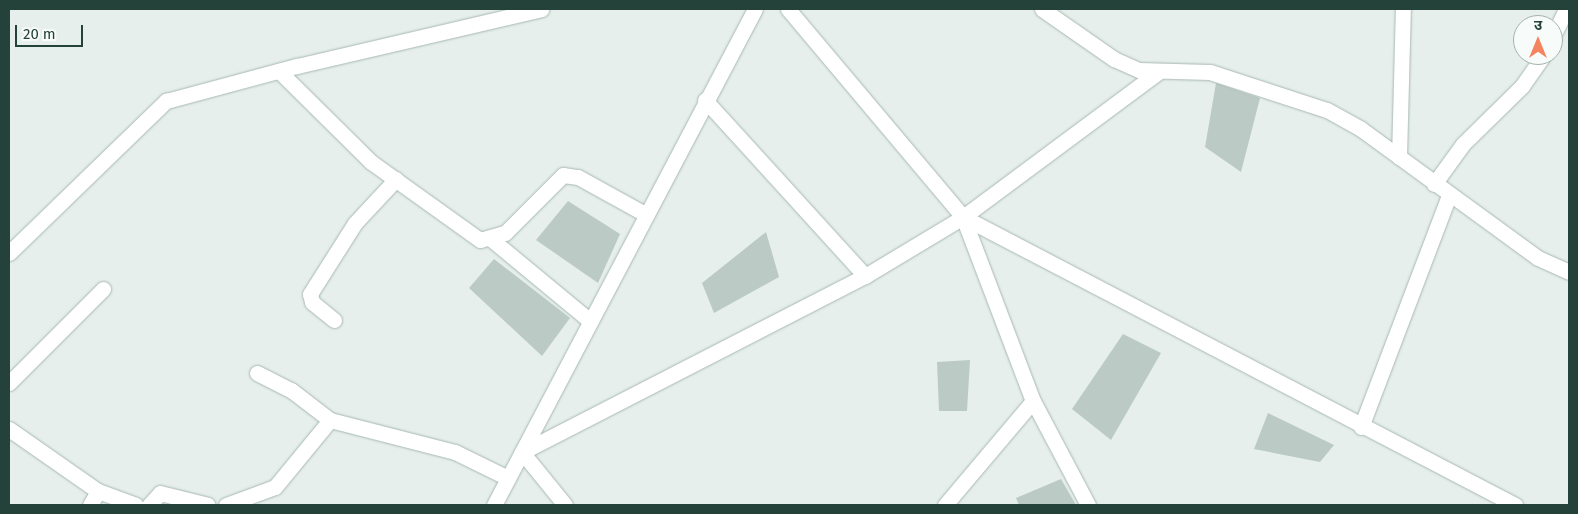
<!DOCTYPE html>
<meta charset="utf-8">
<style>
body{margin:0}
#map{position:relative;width:1578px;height:514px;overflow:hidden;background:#e6efeb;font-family:"Fira Sans","Noto Sans Devanagari",sans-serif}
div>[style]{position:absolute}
.building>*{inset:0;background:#bbcac4}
.roads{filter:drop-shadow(0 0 1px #a8b8b2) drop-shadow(0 0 1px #a8b8b2)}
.street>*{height:15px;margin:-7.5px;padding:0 7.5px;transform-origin:7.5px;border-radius:7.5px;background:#fff}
span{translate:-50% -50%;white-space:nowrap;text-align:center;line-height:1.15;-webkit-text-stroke:5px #f7fbf9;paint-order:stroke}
.frame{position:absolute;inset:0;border:10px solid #24423a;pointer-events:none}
.north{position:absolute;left:1513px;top:15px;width:50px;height:50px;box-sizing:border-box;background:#f7fbf9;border:1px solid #a3b1ad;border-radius:50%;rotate:0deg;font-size:14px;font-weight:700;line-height:20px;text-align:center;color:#24423a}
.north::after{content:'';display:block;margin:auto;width:18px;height:22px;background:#f4845f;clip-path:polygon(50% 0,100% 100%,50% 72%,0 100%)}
.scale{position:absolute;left:15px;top:25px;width:68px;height:22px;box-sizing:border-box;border:2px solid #24423a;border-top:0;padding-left:6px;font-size:15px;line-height:18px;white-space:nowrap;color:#24423a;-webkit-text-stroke:4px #f7fbf9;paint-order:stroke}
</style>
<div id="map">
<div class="building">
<i style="clip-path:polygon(1216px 83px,1260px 98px,1241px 172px,1205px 147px)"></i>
<i style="clip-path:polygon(568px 201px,620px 234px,598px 283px,536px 240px)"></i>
<i style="clip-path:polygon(766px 232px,779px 277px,714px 313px,702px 283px)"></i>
<i style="clip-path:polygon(494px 259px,570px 318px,542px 356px,469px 288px)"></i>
<i style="clip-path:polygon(1123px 334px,1161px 353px,1111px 440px,1072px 409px)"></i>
<i style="clip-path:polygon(970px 360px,967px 411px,939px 411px,937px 362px)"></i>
<i style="clip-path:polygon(1268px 413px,1334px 445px,1320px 462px,1254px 449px)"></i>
<i style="clip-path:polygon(1061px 479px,1076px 505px,1019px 505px,1016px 498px)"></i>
</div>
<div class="roads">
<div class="street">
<i style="left:788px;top:9px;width:272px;rotate:49.9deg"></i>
<i style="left:963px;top:217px;width:197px;rotate:69.2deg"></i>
<i style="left:1033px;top:401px;width:118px;rotate:62.1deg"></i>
<i style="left:1042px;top:9px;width:88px;rotate:34.8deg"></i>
<i style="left:1114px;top:59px;width:27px;rotate:24deg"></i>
<i style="left:1139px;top:70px;width:71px;rotate:1.6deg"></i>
<i style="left:1210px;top:72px;width:123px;rotate:18deg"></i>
<i style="left:1327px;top:110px;width:39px;rotate:29deg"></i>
<i style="left:1361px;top:129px;width:219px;rotate:36.1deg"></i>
<i style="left:1538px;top:258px;width:34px;rotate:24deg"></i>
<i style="left:1553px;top:36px;width:30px;rotate:-64deg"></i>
<i style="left:279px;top:71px;width:129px;rotate:44.7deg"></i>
<i style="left:371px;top:162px;width:134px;rotate:35.6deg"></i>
<i style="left:480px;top:240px;width:26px;rotate:-16deg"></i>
<i style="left:505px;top:233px;width:82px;rotate:-45deg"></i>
<i style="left:563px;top:175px;width:15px;rotate:8deg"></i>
<i style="left:578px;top:177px;width:77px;rotate:28.9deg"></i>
<i style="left:705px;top:100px;width:238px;rotate:47.7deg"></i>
<i style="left:1399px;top:157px;width:148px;rotate:-88.5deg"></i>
<i style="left:1434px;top:184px;width:49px;rotate:-54.1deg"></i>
<i style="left:1463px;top:144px;width:83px;rotate:-44.5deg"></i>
<i style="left:1522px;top:86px;width:38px;rotate:-55deg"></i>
<i style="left:963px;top:217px;width:623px;rotate:27.55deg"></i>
<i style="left:491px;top:239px;width:129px;rotate:39.6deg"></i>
<i style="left:9px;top:253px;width:219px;rotate:-44.1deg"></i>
<i style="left:166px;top:101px;width:136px;rotate:-15deg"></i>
<i style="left:297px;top:66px;width:251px;rotate:-13.1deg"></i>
<i style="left:334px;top:320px;width:28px;rotate:-141deg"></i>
<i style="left:312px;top:302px;width:8px;rotate:-104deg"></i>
<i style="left:310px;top:294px;width:84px;rotate:-57.6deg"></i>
<i style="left:355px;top:223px;width:60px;rotate:-47deg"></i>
<i style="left:257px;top:373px;width:38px;rotate:27deg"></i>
<i style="left:291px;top:390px;width:49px;rotate:37.6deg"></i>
<i style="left:330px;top:420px;width:129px;rotate:14.4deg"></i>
<i style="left:455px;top:452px;width:59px;rotate:26.1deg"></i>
<i style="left:9px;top:383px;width:133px;rotate:-45deg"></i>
<i style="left:1361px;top:427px;width:248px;rotate:-69.2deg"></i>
<i style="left:9px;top:429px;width:108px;rotate:34.9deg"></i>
<i style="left:98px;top:491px;width:40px;rotate:20.2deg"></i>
<i style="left:90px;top:505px;width:16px;rotate:-60deg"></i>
<i style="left:149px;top:505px;width:16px;rotate:-47deg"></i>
<i style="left:160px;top:493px;width:49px;rotate:14deg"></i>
<i style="left:226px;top:505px;width:52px;rotate:-20.2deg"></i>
<i style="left:275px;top:487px;width:87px;rotate:-50.6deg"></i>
<i style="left:494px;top:505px;width:560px;rotate:-62.25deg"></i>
<i style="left:565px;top:505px;width:68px;rotate:-129.1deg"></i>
<i style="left:522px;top:452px;width:386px;rotate:-27.2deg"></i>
<i style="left:865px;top:276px;width:114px;rotate:-31deg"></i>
<i style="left:963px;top:217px;width:243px;rotate:-36.6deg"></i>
<i style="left:945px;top:505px;width:136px;rotate:-49.8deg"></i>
</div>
</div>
<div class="frame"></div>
<div class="north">उ</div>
<div class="scale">20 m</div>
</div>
